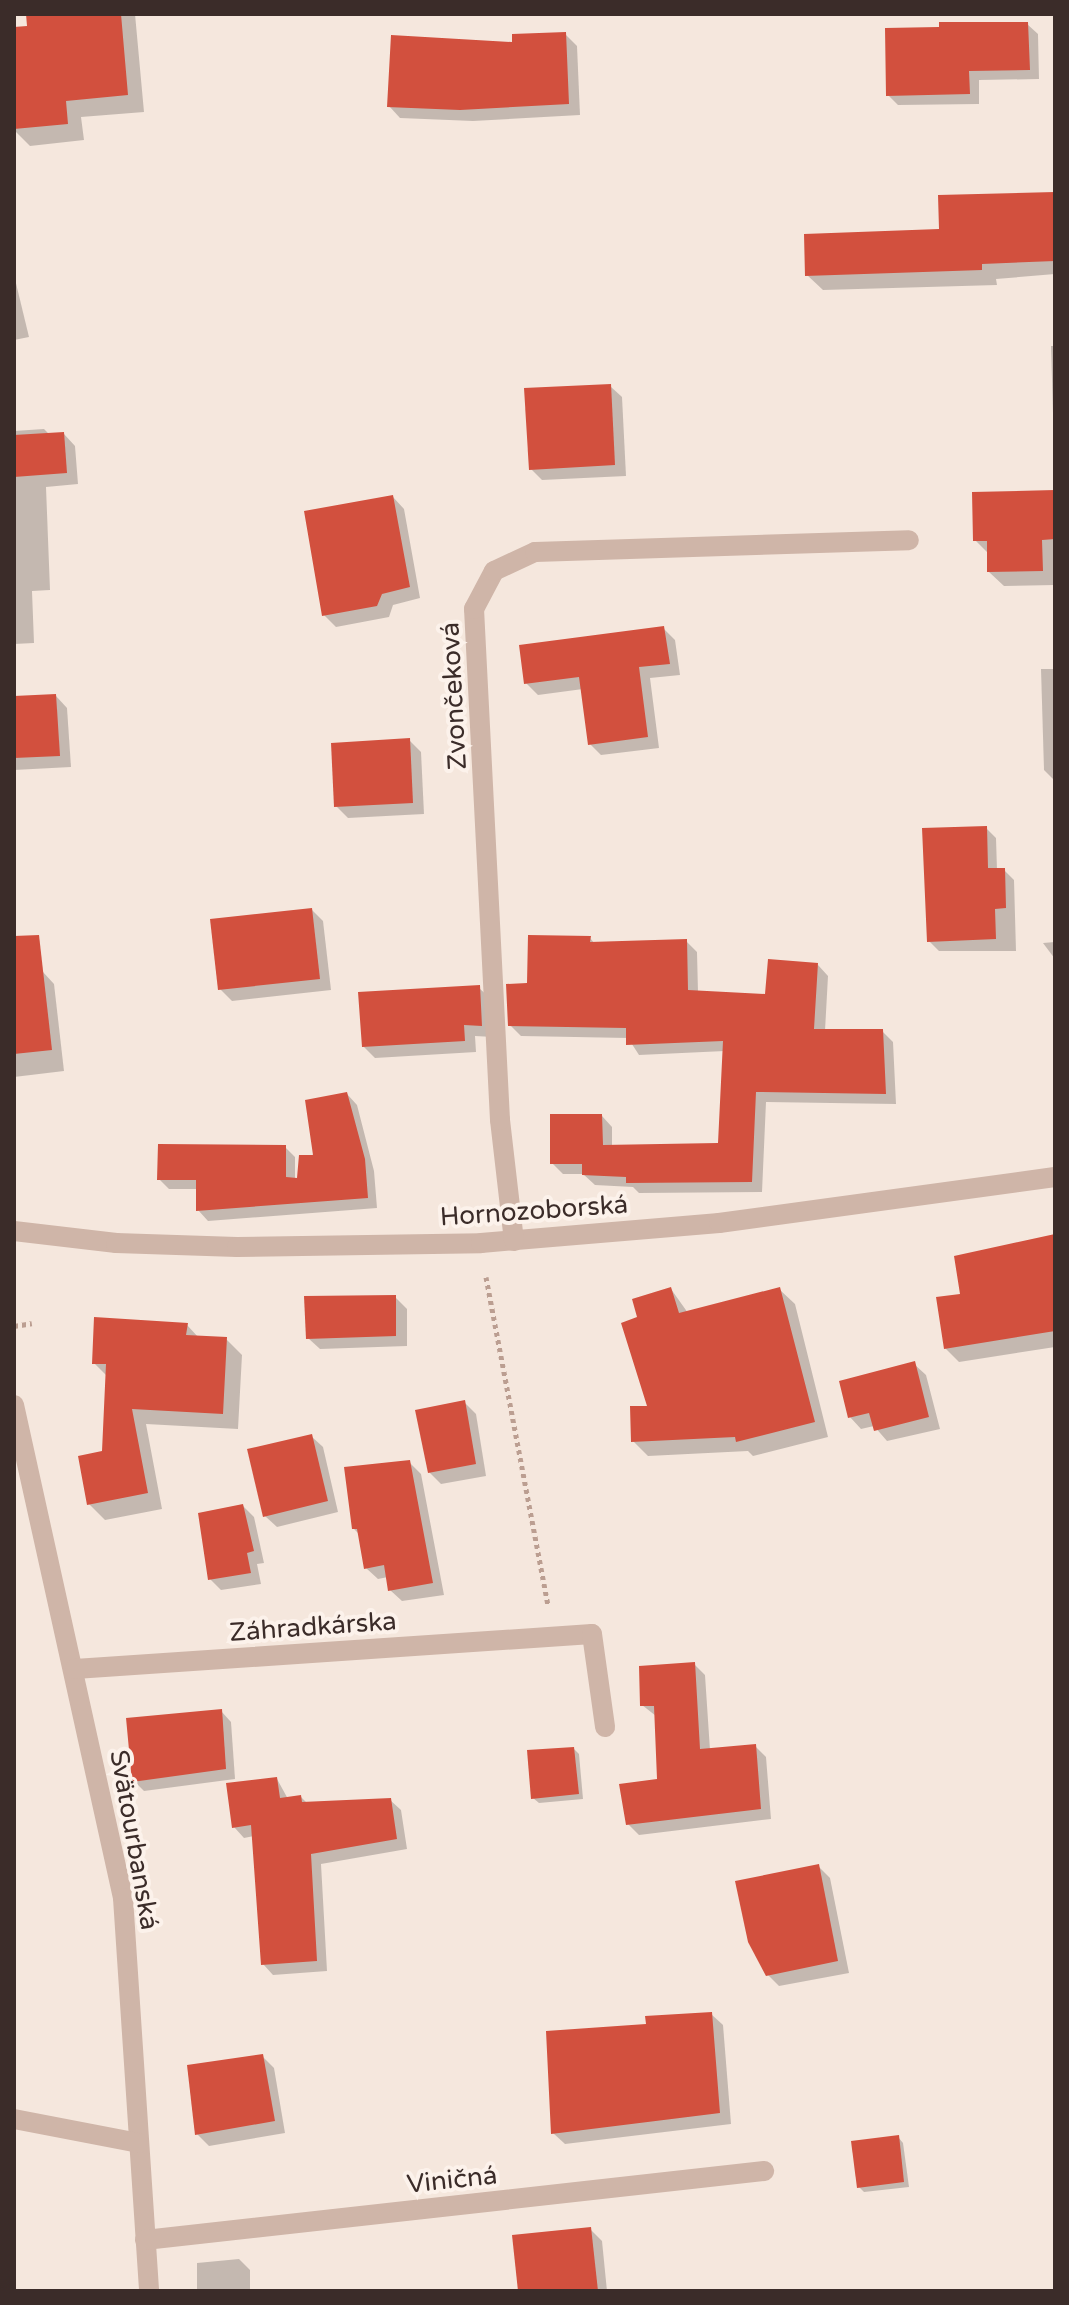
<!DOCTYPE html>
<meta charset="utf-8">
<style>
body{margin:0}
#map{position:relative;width:1069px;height:2305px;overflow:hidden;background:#f5e7dd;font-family:"Varela Round",sans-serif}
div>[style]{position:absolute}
.shadow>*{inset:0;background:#0003}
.building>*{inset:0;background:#d2503e}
.path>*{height:5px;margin-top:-2.5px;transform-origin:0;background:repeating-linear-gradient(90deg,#bb9e91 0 4px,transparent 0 8px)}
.minor>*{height:20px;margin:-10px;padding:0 10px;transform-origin:10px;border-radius:10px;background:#cfb5a8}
span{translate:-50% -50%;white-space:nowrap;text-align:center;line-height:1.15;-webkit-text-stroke:8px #fcf2eb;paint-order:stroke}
.street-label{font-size:26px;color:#3b2c29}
.frame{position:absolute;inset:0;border:16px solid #3b2c29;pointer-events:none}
</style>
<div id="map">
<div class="shadow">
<i style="clip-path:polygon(28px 14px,135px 14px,144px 112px,81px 117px,84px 140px,30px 146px,14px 130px,14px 29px,29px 28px)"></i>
<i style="clip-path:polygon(1027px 24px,1038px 34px,1039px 79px,979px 80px,979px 104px,898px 105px,888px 95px)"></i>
<i style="clip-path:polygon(565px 34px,577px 46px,580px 115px,473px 121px,400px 118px,389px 106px,515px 44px)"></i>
<i style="clip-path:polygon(1055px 194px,1055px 274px,996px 279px,997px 285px,823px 290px,807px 275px)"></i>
<i style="clip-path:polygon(14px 275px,29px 337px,14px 340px)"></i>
<i style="clip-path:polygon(1051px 346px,1055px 346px,1055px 481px)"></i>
<i style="clip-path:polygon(610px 386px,622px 397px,626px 476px,542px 480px,531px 469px)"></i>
<i style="clip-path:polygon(44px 429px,50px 435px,64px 434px,75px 446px,78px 484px,46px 487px,50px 590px,32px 591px,34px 643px,14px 644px,14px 431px)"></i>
<i style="clip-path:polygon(1055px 492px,1055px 585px,1004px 586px,989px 572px,989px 554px,975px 540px)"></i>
<i style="clip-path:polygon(393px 497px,404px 509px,420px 598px,393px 605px,389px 617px,336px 627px,324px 615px)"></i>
<i style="clip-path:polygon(663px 628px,675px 640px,680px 675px,650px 678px,659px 748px,601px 755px,590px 744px,583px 689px,538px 695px,526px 683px)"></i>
<i style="clip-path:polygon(1041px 669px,1055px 669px,1055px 781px,1044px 770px)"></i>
<i style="clip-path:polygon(56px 696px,67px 708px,71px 767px,14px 770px,14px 698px)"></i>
<i style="clip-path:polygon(409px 740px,421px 752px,424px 814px,348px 818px,336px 806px)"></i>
<i style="clip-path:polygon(986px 828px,996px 838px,997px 870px,1004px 870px,1014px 880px,1016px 951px,939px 951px,929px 941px)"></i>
<i style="clip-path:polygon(312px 910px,323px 921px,331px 990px,232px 1001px,220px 989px)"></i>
<i style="clip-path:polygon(590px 938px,595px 944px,686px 941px,697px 952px,698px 992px,767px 996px,818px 965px,828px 976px,825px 1031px,882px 1031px,893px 1042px,896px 1104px,766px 1102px,762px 1192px,639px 1193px,633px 1187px,595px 1185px,583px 1174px,563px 1174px,552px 1163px,602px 1116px,612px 1127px,612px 1146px,720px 1145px,725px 1051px,639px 1055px,628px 1038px,521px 1036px,510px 1025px,529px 985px)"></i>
<i style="clip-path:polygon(1055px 942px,1055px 959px,1043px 943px)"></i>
<i style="clip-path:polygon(43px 972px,54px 984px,64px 1071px,14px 1077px,14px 976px)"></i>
<i style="clip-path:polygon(479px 988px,491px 999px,493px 1037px,475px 1036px,476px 1052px,375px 1058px,363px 1046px)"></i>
<i style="clip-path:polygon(347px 1094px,357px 1105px,374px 1171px,377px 1208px,208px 1221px,198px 1210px,198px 1189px,169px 1189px,159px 1179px,285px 1147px,295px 1157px,295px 1186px)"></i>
<i style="clip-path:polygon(1055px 1235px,1055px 1347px,959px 1362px,945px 1348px,962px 1296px)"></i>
<i style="clip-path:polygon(671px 1289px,688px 1313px,780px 1290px,795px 1304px,828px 1437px,753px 1456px,748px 1451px,648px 1456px,633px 1441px,650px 1408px,640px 1318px)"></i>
<i style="clip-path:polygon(395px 1297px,407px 1309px,407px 1346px,320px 1349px,308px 1338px)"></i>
<i style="clip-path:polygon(187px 1325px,199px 1338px,226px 1339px,242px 1355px,238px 1429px,146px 1424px,162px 1509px,105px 1520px,89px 1504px,104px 1453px,107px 1376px,94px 1363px)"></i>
<i style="clip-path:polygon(914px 1364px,926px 1375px,940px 1429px,887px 1441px,874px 1426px,861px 1429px,850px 1417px)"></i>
<i style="clip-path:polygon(464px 1402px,476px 1414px,486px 1476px,441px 1484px,429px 1472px)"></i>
<i style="clip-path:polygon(311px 1436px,323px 1447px,338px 1512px,277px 1527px,265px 1516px)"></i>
<i style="clip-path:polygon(409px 1462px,421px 1474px,444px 1595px,402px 1601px,390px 1590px,388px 1577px,378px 1579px,366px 1568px,360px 1535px,354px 1529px)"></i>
<i style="clip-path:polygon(243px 1506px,254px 1517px,264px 1563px,257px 1564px,261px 1584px,221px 1590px,210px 1579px)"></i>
<i style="clip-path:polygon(694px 1664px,705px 1675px,710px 1750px,755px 1746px,766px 1757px,771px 1819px,639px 1835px,628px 1824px,659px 1781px,656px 1716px,642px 1705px)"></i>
<i style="clip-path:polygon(221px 1711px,231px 1722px,235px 1779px,144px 1791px,134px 1781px)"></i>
<i style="clip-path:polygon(574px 1749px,579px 1754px,583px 1799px,539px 1803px,533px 1798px)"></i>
<i style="clip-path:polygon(277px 1779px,288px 1799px,301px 1797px,307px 1803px,390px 1800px,401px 1810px,407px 1849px,321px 1864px,327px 1971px,273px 1975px,263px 1964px,254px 1836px,244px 1838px,234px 1827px)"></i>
<i style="clip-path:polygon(818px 1866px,830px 1878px,849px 1973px,779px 1986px,767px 1974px)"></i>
<i style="clip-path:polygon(711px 2014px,723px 2025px,731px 2124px,565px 2144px,553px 2133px)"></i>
<i style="clip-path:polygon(262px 2056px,274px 2068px,285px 2133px,209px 2146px,197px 2134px)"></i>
<i style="clip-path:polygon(898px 2137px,903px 2143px,909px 2187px,864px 2192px,859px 2187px)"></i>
<i style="clip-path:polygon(590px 2229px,602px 2241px,607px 2291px,520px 2291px)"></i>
<i style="clip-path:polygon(239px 2259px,250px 2270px,250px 2291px,197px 2291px,197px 2263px)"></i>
</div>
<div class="building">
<i style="clip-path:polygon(26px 14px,121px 14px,128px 95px,66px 101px,68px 124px,14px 129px,14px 27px,27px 26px)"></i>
<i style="clip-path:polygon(939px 22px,1028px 22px,1030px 70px,969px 71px,970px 94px,886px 96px,885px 28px,939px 27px)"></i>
<i style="clip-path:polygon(566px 32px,569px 104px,460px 110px,387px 107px,391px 35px,512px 42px,512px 34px)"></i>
<i style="clip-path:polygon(1055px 192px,1055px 261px,982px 264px,982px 270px,805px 276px,804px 234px,939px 229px,938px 195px)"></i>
<i style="clip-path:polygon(611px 384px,615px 465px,529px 470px,524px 388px)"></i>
<i style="clip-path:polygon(64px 432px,67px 473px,14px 477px,14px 435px)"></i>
<i style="clip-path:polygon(1055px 490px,1055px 539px,1042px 540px,1043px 571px,987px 572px,987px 541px,973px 541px,972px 492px)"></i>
<i style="clip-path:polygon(393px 495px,410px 587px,382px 594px,377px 606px,322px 616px,304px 511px)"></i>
<i style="clip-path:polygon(664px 626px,670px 664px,639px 667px,648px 737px,588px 745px,579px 677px,524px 684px,519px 645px)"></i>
<i style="clip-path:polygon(56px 694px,60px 756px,14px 758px,14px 696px)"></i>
<i style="clip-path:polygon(410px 738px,413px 803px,334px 807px,331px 743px)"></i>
<i style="clip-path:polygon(987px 826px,988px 868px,1005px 868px,1006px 908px,995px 909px,996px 939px,927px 942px,922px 828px)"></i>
<i style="clip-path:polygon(312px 908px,320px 979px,218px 990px,210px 919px)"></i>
<i style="clip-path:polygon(39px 935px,52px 1050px,14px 1054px,14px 936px)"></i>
<i style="clip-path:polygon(528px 935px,591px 936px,590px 942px,687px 939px,688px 990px,765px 994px,768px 959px,818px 963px,814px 1029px,883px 1029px,886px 1094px,756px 1092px,752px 1182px,626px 1183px,626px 1177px,582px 1175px,582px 1164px,550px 1164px,550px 1114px,602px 1114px,603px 1145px,718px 1143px,723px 1041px,626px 1045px,626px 1028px,508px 1026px,506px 984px,527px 983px)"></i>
<i style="clip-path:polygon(480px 985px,482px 1026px,464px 1025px,465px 1041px,362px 1047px,358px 992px)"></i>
<i style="clip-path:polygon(347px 1092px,365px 1159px,368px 1198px,196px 1211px,196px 1180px,157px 1180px,158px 1144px,286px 1145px,286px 1177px,297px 1178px,299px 1155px,313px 1155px,305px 1100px)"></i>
<i style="clip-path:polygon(1055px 1234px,1055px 1331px,944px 1349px,936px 1297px,960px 1294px,954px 1256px)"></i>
<i style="clip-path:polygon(671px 1287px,679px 1313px,780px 1287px,815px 1422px,736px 1442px,735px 1437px,631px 1442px,630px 1406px,647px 1406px,621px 1323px,637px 1317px,632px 1299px)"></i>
<i style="clip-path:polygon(396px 1295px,396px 1336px,306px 1339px,304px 1296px)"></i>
<i style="clip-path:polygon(94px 1317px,188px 1323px,186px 1335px,227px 1337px,223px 1414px,132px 1409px,148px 1493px,87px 1505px,78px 1456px,102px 1451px,106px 1364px,92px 1364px)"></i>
<i style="clip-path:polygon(915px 1361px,929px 1417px,874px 1431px,869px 1413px,848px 1418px,839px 1381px)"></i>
<i style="clip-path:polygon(465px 1400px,476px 1464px,428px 1473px,415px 1410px)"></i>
<i style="clip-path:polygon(312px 1434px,328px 1501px,263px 1517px,247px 1449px)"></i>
<i style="clip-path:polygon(410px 1460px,433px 1583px,388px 1591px,384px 1565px,364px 1569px,357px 1529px,352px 1529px,344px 1467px)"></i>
<i style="clip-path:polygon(243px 1504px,254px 1551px,247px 1553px,251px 1573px,208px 1580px,198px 1513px)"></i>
<i style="clip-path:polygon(695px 1662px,700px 1749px,756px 1744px,761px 1809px,626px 1825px,619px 1784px,657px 1779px,654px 1706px,640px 1706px,639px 1666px)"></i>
<i style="clip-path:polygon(222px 1709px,226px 1769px,132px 1782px,126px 1718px)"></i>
<i style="clip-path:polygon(574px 1747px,579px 1794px,531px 1799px,527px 1750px)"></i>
<i style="clip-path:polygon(277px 1777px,280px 1798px,301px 1795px,302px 1802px,391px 1798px,397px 1839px,311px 1854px,317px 1961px,261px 1965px,251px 1825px,232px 1828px,226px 1783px)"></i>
<i style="clip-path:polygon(819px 1864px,838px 1961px,766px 1976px,748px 1942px,735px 1881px)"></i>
<i style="clip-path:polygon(712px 2012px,720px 2113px,551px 2134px,546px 2031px,646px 2024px,645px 2016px)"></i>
<i style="clip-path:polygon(263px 2054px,275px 2121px,195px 2135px,187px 2065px)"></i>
<i style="clip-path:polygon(899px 2135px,904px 2182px,857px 2188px,851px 2141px)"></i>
<i style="clip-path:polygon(591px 2227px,598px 2291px,518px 2291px,512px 2235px)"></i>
</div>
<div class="path">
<i style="left:486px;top:1277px;width:334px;rotate:79.3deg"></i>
<i style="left:14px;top:1326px;width:18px;rotate:-9deg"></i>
</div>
<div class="minor">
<i style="left:14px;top:1231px;width:103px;rotate:6.7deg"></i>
<i style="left:116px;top:1243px;width:121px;rotate:1.9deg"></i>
<i style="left:237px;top:1247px;width:244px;rotate:-0.9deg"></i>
<i style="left:481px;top:1243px;width:239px;rotate:-4.8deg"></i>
<i style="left:719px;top:1223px;width:339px;rotate:-7.8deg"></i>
<i style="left:514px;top:1241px;width:122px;rotate:-96.6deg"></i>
<i style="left:500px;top:1120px;width:512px;rotate:-92.91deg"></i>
<i style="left:474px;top:609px;width:43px;rotate:-62.2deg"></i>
<i style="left:494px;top:571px;width:45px;rotate:-24.9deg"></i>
<i style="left:535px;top:552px;width:374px;rotate:-1.8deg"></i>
<i style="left:14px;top:1405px;width:505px;rotate:77.53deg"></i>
<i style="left:123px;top:1898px;width:394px;rotate:86.2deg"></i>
<i style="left:75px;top:1669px;width:518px;rotate:-3.87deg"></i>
<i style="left:592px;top:1634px;width:94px;rotate:82deg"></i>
<i style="left:14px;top:2119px;width:127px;rotate:10.9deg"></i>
<i style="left:145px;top:2240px;width:623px;rotate:-6.36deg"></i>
</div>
<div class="street-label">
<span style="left:454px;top:696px;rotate:-93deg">Zvončeková</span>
<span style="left:534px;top:1211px;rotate:-4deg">Hornozoborská</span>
<span style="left:313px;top:1627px;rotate:-4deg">Záhradkárska</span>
<span style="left:134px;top:1840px;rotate:80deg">Svätourbanská</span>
<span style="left:452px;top:2180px;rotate:-6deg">Viničná</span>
</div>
<div class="frame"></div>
</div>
